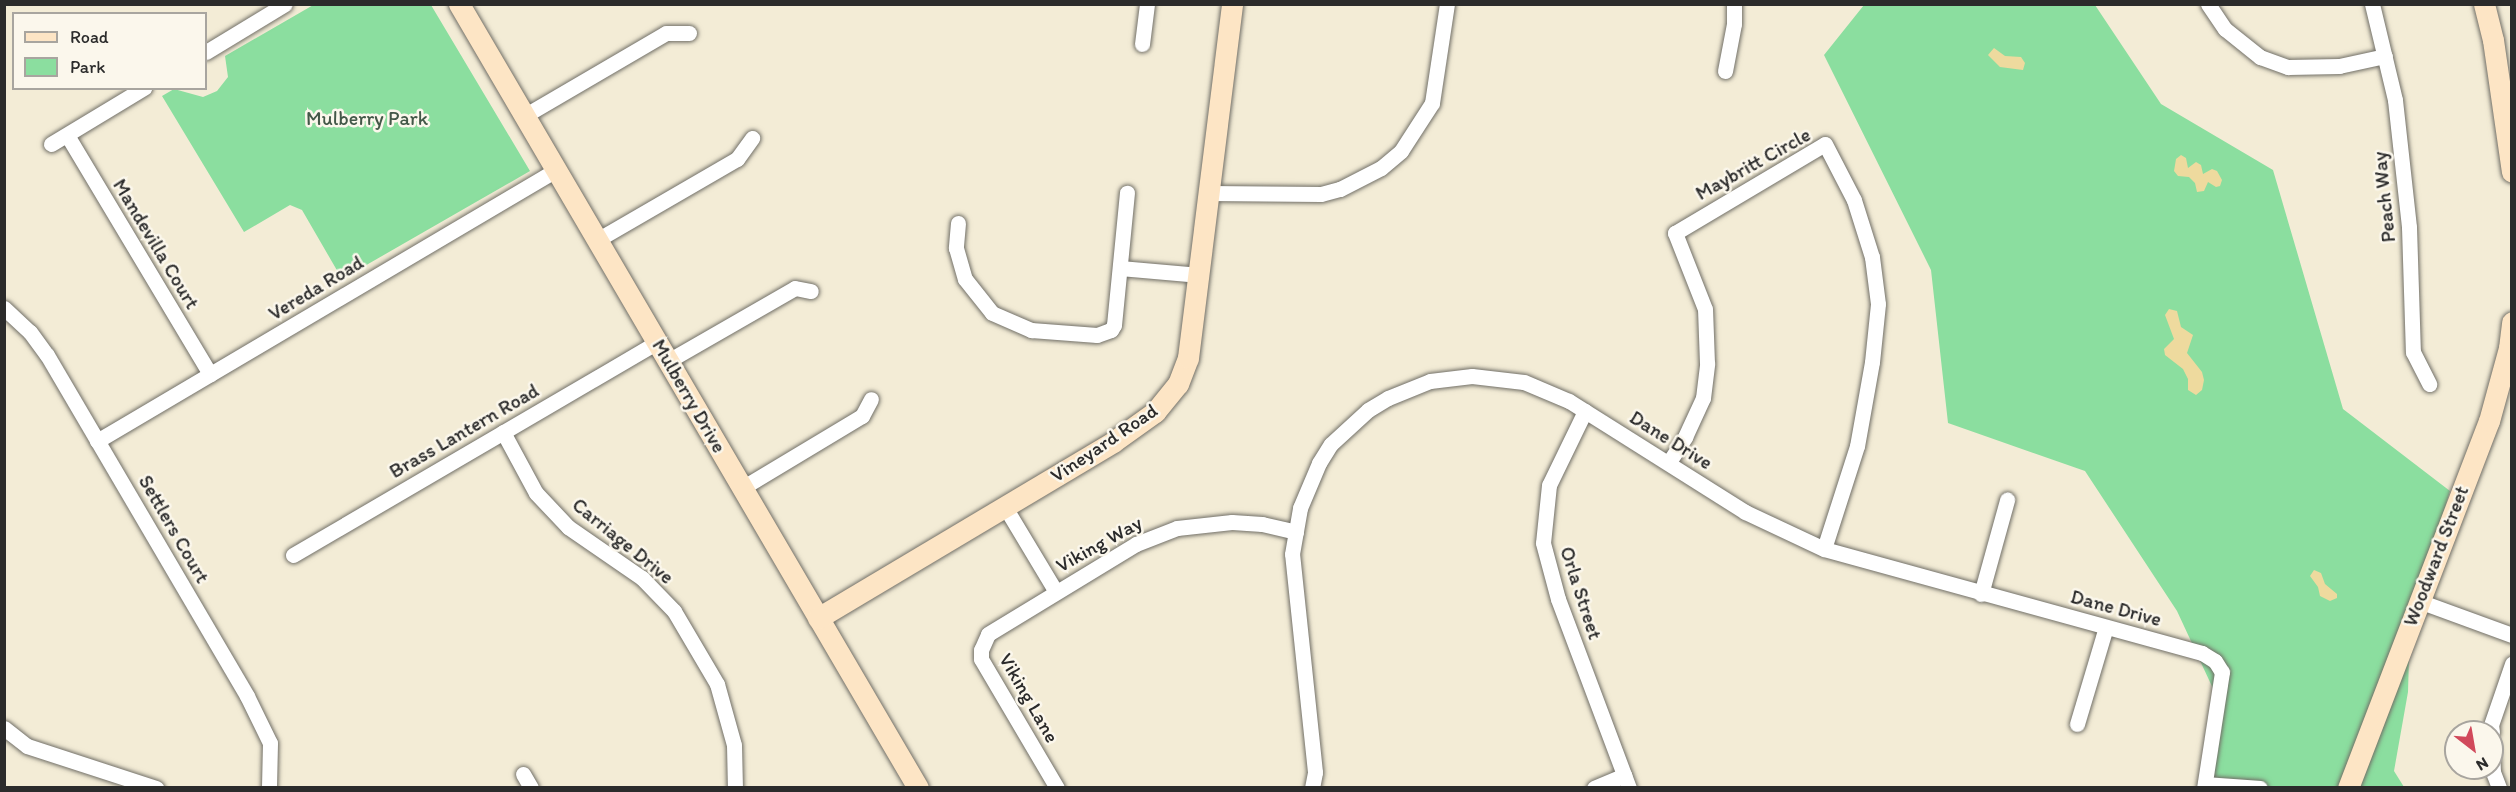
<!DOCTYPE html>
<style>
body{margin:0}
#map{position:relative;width:2516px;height:792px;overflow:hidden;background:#f3ecd6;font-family:Itim,sans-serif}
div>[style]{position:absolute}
.green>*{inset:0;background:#8bde9f}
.sand>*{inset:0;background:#eeda9e}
.roads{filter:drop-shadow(0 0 2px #716f67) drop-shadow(0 0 2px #716f67)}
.street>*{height:15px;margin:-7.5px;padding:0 7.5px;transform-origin:7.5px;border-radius:7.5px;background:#fff}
.secondary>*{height:21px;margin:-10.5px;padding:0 10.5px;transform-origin:10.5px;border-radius:10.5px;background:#fde5c5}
span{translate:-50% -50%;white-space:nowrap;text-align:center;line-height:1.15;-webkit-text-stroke:5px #fbf7ec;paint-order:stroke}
.park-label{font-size:20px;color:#435848}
.street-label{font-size:20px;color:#2b2b2b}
.frame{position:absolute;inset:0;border:6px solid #2b2b2b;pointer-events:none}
.legend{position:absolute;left:12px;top:12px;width:195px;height:78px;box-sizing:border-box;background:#fbf7ec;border:2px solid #a8a59f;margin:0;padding:8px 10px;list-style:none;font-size:18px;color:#2b2b2b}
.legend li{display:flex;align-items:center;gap:12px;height:30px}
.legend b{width:30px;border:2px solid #a8a59f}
.north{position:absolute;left:2444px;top:720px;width:60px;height:60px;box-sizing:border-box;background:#fbf7ec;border:2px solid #a8a59f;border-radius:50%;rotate:149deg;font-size:16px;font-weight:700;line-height:24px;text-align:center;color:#2b2b2b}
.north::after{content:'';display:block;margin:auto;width:21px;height:27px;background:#d1495b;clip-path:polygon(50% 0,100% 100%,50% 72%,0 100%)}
</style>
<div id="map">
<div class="green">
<i style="clip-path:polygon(315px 4px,431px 5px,530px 171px,342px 279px,302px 210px,290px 205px,244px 232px,162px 96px,174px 89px,203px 97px,217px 91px,228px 77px,225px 56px)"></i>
<i style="clip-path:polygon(1864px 5px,2095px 5px,2161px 104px,2273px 170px,2343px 409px,2450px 491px,2410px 623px,2408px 692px,2394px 771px,2404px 787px,2251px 788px,2206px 783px,2216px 695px,2177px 611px,2085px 471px,1948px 423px,1931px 270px,1824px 55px)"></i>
</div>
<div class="sand">
<i style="clip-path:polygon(1994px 48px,2005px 56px,2021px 57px,2025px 63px,2023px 70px,2000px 67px,1988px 55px)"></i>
<i style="clip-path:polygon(2181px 155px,2186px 158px,2188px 168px,2196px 162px,2201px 165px,2203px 174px,2212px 169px,2217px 171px,2222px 180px,2220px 186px,2216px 187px,2208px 182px,2204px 191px,2197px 192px,2195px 183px,2189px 177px,2178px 176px,2174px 171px,2176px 159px)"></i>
<i style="clip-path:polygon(2169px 309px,2177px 311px,2181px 327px,2193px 335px,2187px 353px,2202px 372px,2204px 380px,2202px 390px,2196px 395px,2188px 390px,2188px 379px,2183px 369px,2165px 355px,2164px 349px,2174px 339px,2165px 315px)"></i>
<i style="clip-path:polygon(2314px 570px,2321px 573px,2325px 584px,2337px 594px,2337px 598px,2330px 601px,2320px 596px,2318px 587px,2310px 576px)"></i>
</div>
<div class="roads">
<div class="street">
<i style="left:2208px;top:4px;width:30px;rotate:56deg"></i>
<i style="left:2225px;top:29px;width:45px;rotate:38.7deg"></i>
<i style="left:2260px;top:57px;width:30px;rotate:20deg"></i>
<i style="left:2288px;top:67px;width:51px;rotate:-1.1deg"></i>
<i style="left:2339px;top:66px;width:47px;rotate:-12.3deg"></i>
<i style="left:2372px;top:4px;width:99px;rotate:76.5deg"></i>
<i style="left:2395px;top:100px;width:128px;rotate:83.7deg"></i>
<i style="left:2409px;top:227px;width:125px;rotate:88.2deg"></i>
<i style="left:2413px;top:352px;width:36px;rotate:63deg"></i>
<i style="left:1142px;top:44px;width:40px;rotate:-82.9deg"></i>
<i style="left:206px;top:52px;width:92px;rotate:-31.3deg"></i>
<i style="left:1725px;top:71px;width:48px;rotate:-79.2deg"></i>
<i style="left:1734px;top:24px;width:20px;rotate:-90deg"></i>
<i style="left:524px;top:116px;width:164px;rotate:-30.3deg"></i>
<i style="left:666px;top:33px;width:23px"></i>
<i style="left:67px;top:135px;width:279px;rotate:59.1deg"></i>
<i style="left:51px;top:144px;width:109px;rotate:-31.1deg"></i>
<i style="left:1208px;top:193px;width:113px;rotate:0.5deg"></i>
<i style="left:1321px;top:194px;width:20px;rotate:-15deg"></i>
<i style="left:1340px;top:189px;width:46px;rotate:-27.1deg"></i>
<i style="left:1381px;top:168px;width:26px;rotate:-40deg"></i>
<i style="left:1401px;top:151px;width:57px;rotate:-57.1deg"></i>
<i style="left:1432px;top:103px;width:100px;rotate:-81.4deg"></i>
<i style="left:958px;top:223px;width:25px;rotate:95deg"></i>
<i style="left:956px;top:248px;width:32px;rotate:74deg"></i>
<i style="left:965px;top:279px;width:43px;rotate:51.5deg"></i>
<i style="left:992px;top:313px;width:43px;rotate:23.6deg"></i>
<i style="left:1031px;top:330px;width:66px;rotate:4.3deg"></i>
<i style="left:1097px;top:335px;width:15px;rotate:-20deg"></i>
<i style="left:1111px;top:330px;width:6px;rotate:-59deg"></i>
<i style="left:1114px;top:325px;width:133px;rotate:-84.4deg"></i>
<i style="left:597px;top:240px;width:162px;rotate:-30.1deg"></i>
<i style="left:737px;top:159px;width:26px;rotate:-54deg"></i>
<i style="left:1120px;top:268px;width:80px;rotate:5deg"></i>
<i style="left:4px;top:308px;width:35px;rotate:43deg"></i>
<i style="left:30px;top:332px;width:29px;rotate:54deg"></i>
<i style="left:47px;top:355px;width:395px;rotate:59.6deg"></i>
<i style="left:247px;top:696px;width:52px;rotate:63.9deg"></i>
<i style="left:270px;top:743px;width:45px;rotate:91.3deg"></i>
<i style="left:668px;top:361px;width:146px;rotate:-29.9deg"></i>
<i style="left:795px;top:288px;width:16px;rotate:11deg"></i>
<i style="left:1585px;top:411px;width:82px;rotate:115.9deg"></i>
<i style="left:1549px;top:485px;width:58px;rotate:95.9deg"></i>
<i style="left:1543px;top:543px;width:58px;rotate:75deg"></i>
<i style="left:1558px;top:599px;width:202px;rotate:69.4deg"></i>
<i style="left:503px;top:432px;width:69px;rotate:61.6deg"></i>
<i style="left:536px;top:493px;width:47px;rotate:46.7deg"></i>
<i style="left:568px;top:527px;width:90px;rotate:34.6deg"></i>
<i style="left:642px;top:578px;width:46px;rotate:45.9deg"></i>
<i style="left:674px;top:611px;width:85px;rotate:59.5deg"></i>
<i style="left:717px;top:684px;width:63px;rotate:74.4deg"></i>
<i style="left:734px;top:745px;width:43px;rotate:88.7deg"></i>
<i style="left:97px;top:441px;width:533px;rotate:-30.56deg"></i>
<i style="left:1669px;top:462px;width:30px;rotate:-57deg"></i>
<i style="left:1685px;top:437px;width:43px;rotate:-65.2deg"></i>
<i style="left:1703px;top:398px;width:35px;rotate:-83deg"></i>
<i style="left:1707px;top:363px;width:54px;rotate:-92.1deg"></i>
<i style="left:1705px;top:309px;width:82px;rotate:-111.5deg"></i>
<i style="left:1675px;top:233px;width:174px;rotate:-30.7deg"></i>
<i style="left:1825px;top:144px;width:63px;rotate:62.6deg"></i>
<i style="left:1854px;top:200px;width:60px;rotate:72.5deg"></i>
<i style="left:1872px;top:257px;width:47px;rotate:82.7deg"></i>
<i style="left:1878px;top:304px;width:58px;rotate:95.9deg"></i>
<i style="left:1872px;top:362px;width:85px;rotate:100.1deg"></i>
<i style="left:1857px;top:446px;width:108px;rotate:107.8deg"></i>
<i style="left:742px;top:488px;width:140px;rotate:-31deg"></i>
<i style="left:862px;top:416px;width:19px;rotate:-62deg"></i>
<i style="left:1005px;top:507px;width:99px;rotate:59deg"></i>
<i style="left:293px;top:555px;width:422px;rotate:-30.3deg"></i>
<i style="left:1981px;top:594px;width:98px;rotate:-74.5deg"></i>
<i style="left:2419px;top:601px;width:99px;rotate:20.1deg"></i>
<i style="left:2077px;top:724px;width:101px;rotate:-73.4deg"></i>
<i style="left:4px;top:728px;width:29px;rotate:38deg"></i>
<i style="left:27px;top:746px;width:136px;rotate:18deg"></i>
<i style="left:2492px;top:732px;width:7px;rotate:-98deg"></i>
<i style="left:2491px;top:725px;width:65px;rotate:-71deg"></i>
<i style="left:2492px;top:745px;width:27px;rotate:88deg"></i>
<i style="left:2493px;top:772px;width:17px;rotate:69deg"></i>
<i style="left:523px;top:774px;width:16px;rotate:60deg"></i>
<i style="left:2205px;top:784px;width:55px;rotate:4.2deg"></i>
<i style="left:1057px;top:788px;width:150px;rotate:-120.5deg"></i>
<i style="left:981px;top:659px;width:9px;rotate:-90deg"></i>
<i style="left:981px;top:650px;width:17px;rotate:-66deg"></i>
<i style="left:988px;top:634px;width:173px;rotate:-31.3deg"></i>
<i style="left:1136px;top:544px;width:44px;rotate:-21.3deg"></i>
<i style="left:1177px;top:528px;width:55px;rotate:-6.2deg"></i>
<i style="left:1232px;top:522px;width:30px;rotate:4deg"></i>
<i style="left:1262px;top:524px;width:35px;rotate:13deg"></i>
<i style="left:1312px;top:788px;width:16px;rotate:-79deg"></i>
<i style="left:1315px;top:772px;width:219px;rotate:-96deg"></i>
<i style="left:1292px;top:554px;width:47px;rotate:-80.1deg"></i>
<i style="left:1300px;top:508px;width:49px;rotate:-67.1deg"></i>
<i style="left:1319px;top:463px;width:22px;rotate:-58deg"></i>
<i style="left:1331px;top:444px;width:50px;rotate:-42.6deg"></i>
<i style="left:1368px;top:410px;width:23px;rotate:-31deg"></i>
<i style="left:1388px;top:398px;width:45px;rotate:-22deg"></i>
<i style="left:1430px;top:381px;width:42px;rotate:-6.8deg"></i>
<i style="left:1472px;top:376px;width:52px;rotate:6.6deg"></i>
<i style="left:1524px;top:382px;width:49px;rotate:22.9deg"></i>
<i style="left:1569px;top:401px;width:208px;rotate:32.2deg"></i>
<i style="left:1745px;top:512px;width:87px;rotate:25.1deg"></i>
<i style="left:1824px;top:549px;width:392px;rotate:15.4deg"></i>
<i style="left:2202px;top:653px;width:15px;rotate:32deg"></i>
<i style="left:2215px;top:661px;width:13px;rotate:58deg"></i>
<i style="left:2222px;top:672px;width:117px;rotate:98.8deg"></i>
<i style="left:1594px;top:788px;width:33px;rotate:-23deg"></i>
</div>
<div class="secondary">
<i style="left:459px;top:4px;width:908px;rotate:59.65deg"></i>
<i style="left:2484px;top:4px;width:37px;rotate:76deg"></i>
<i style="left:2493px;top:40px;width:133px;rotate:81.8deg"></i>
<i style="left:818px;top:618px;width:344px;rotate:-30.8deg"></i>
<i style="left:1113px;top:442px;width:52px;rotate:-35.5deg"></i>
<i style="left:1155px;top:412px;width:36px;rotate:-51deg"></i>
<i style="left:1178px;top:384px;width:28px;rotate:-69deg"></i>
<i style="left:1188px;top:358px;width:357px;rotate:-82.9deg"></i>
<i style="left:2348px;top:788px;width:393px;rotate:-69deg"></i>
<i style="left:2489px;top:421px;width:76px;rotate:-74.7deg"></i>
<i style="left:2509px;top:348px;width:26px;rotate:-83deg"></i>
</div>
</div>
<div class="park-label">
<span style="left:367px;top:118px">Mulberry Park</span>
</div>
<div class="street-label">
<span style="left:1753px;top:164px;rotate:-29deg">Maybritt Circle</span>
<span style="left:2384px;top:197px;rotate:-96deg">Peach Way</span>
<span style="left:156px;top:244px;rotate:59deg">Mandevilla Court</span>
<span style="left:316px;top:288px;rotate:-31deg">Vereda Road</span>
<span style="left:689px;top:396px;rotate:60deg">Mulberry Drive</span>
<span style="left:464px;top:431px;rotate:-30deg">Brass Lantern Road</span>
<span style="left:1671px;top:440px;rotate:32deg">Dane Drive</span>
<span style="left:1104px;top:443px;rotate:-34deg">Vineyard Road</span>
<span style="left:174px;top:529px;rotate:60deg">Settlers Court</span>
<span style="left:623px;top:541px;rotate:39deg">Carriage Drive</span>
<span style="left:1099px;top:544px;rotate:-29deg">Viking Way</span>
<span style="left:2436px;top:556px;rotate:-69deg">Woodward Street</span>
<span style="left:1581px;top:593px;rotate:72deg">Orla Street</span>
<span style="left:2116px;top:608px;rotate:15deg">Dane Drive</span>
<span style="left:1029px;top:698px;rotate:60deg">Viking Lane</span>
</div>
<div class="frame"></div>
<ul class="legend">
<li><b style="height:8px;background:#fde5c5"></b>Road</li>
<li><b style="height:16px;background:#8bde9f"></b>Park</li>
</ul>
<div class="north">N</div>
</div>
